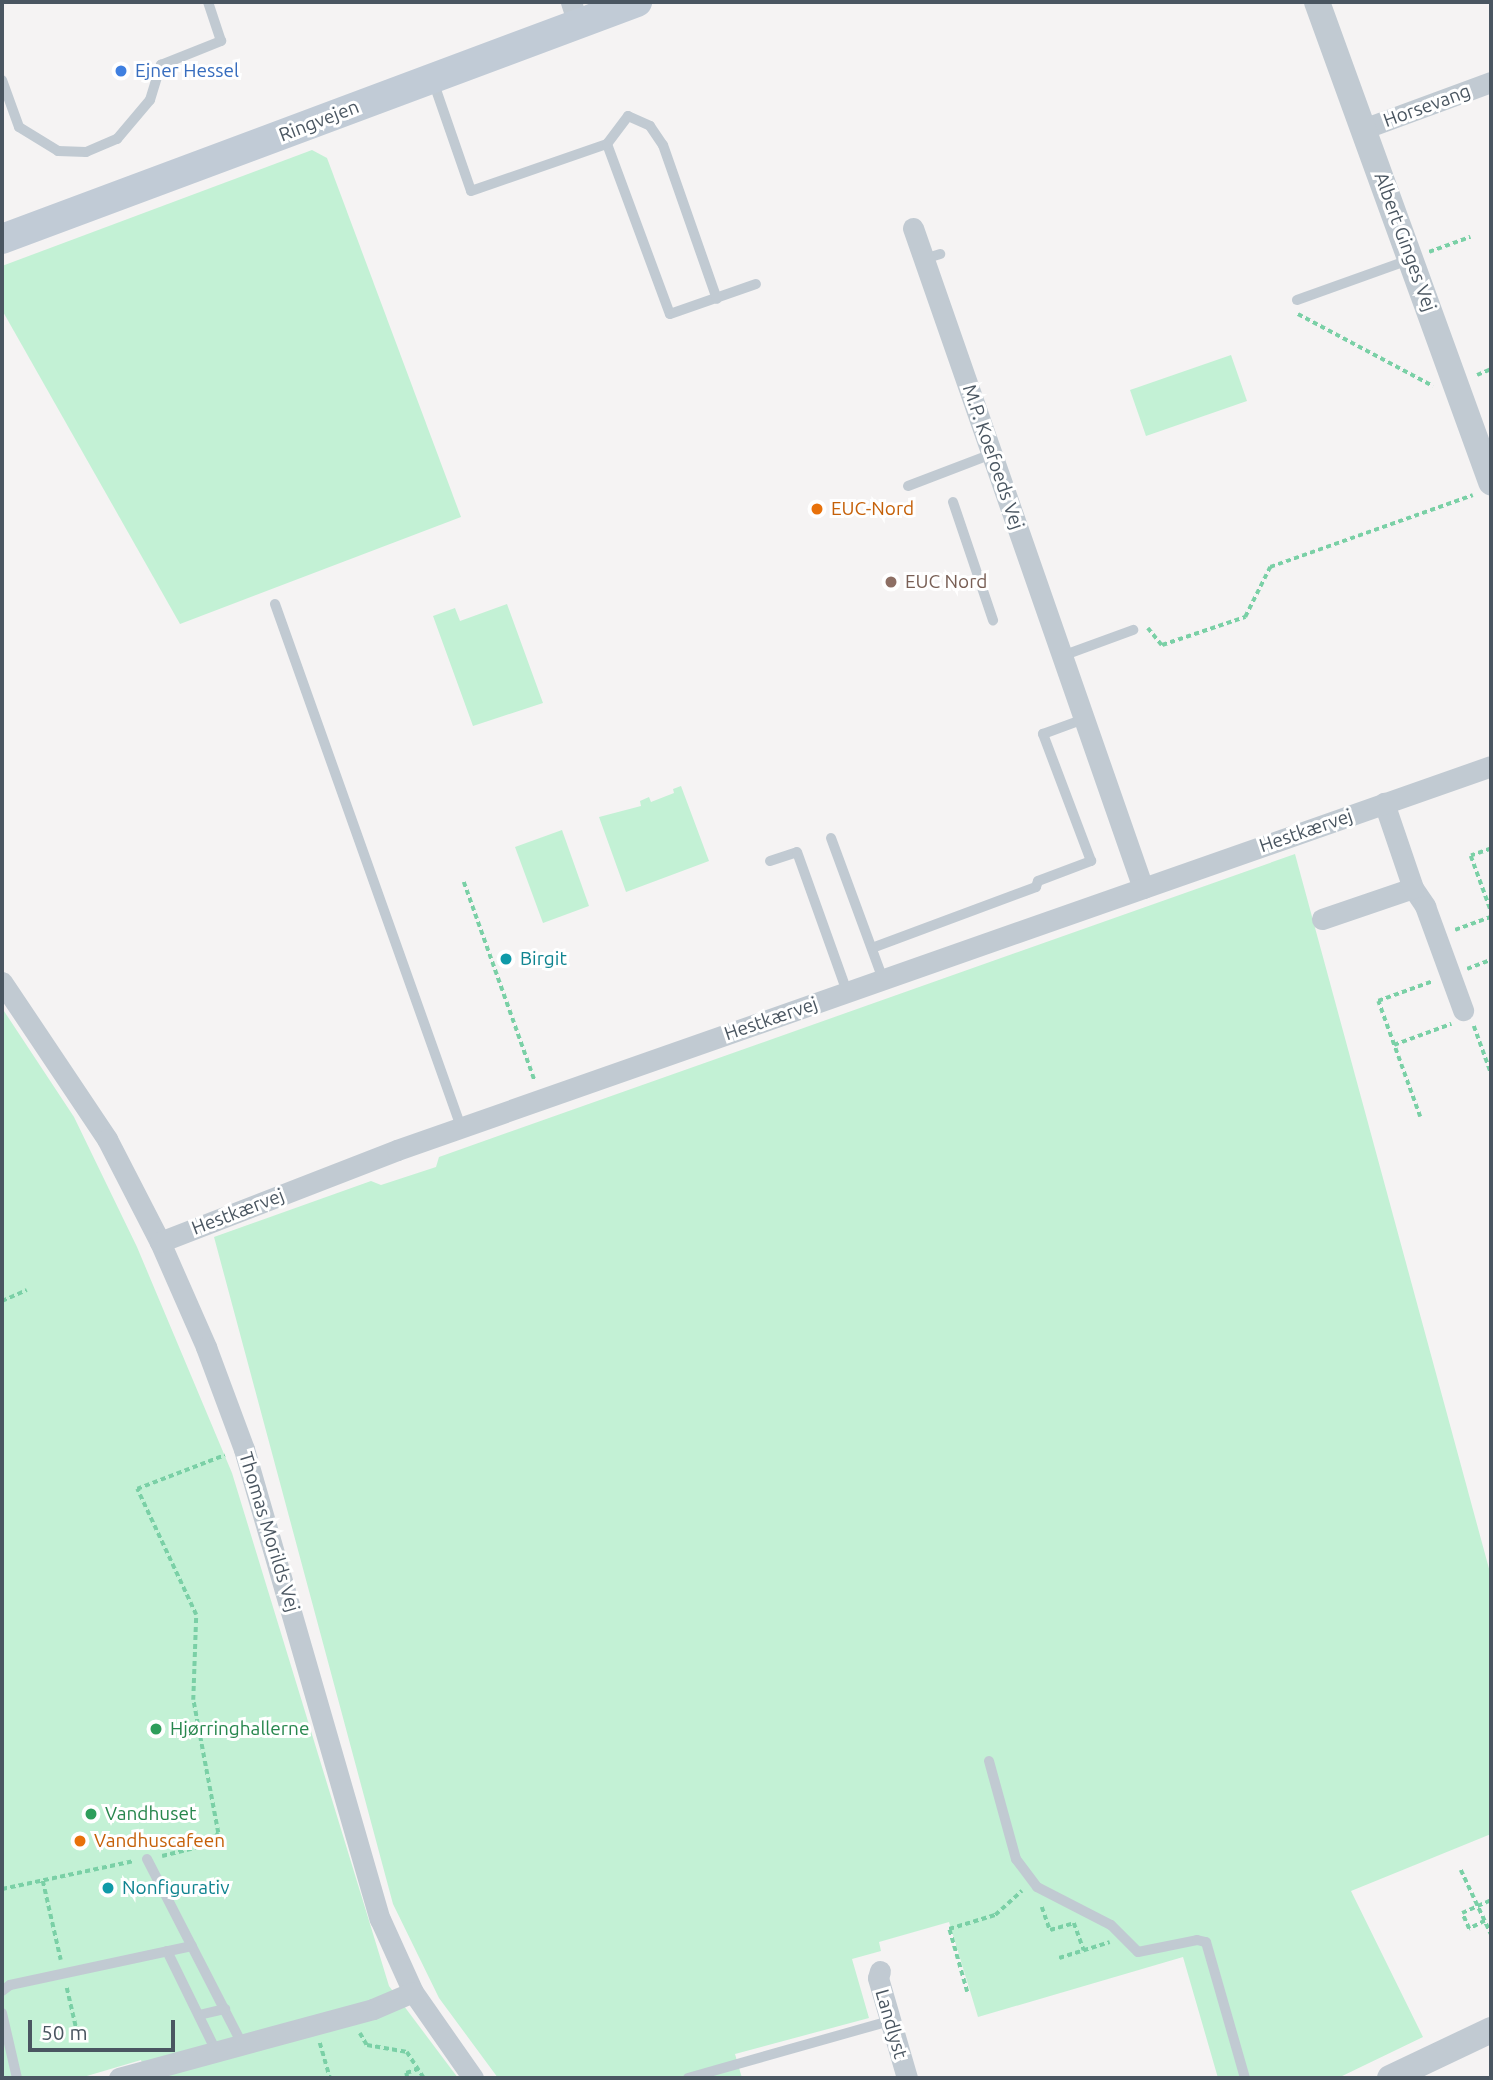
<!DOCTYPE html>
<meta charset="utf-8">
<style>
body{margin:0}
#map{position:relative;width:1493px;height:2080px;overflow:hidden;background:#f5f3f3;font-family:Ubuntu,sans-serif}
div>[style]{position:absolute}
.green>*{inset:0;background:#c3f1d5}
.path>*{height:3.5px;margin-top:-1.75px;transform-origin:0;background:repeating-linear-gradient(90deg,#7ad0a6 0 5px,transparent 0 8.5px)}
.service>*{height:10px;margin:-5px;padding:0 5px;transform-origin:5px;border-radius:5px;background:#c1cad2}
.minor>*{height:21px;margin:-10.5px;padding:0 10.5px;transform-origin:10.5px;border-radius:10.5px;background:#c1cad2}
.tertiary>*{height:26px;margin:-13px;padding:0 13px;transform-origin:13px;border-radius:13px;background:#c1cad2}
.secondary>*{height:30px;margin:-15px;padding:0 15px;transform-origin:15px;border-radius:15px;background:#c1cbd6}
.dots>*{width:19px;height:19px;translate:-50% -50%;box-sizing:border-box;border:4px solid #fff;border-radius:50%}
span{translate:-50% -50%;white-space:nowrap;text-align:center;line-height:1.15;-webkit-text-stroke:6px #fff;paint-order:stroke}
.shop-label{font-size:19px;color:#366cbe}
.left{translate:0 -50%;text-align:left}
.street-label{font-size:19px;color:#4a5661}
.food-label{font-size:19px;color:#c56008}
.education-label{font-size:19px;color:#785e54}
.culture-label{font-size:19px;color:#0d838f}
.leisure-label{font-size:19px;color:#27864d}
.frame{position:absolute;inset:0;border:4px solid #4a5661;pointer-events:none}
.scale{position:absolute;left:28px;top:2020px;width:147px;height:32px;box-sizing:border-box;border:4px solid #4a5661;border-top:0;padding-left:9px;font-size:21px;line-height:24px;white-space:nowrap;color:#4a5661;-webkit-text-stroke:5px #fff;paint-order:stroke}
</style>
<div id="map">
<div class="green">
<i style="clip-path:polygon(312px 150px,327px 158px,461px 517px,180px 624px,2px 310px,2px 266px)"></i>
<i style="clip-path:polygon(1231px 355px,1247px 401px,1146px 436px,1130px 390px)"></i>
<i style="clip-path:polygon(507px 604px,543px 703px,473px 726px,433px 616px,455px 608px,460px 621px)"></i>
<i style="clip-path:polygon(681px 786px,709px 861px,626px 892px,599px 817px,641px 806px,640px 801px,649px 797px,651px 802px,674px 793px,673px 789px)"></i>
<i style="clip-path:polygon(562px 830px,589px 906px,543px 923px,515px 847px)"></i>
<i style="clip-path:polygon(1295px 854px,1491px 1576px,1491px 1834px,1351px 1891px,1423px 2037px,1338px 2078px,1218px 2078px,1183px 1957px,978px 2017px,949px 1922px,879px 1942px,881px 1951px,852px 1959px,869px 2018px,735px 2054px,742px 2078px,498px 2078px,439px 1998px,393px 1904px,214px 1237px,371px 1181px,381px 1185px,436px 1167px,439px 1157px)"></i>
<i style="clip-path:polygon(2px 1008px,74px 1117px,137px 1247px,232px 1473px,389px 1986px,458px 2078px,147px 2078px,141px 2060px,80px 2078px,2px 2078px)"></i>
</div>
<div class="path">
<i style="left:1429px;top:252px;width:44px;rotate:-20.1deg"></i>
<i style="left:1298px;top:314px;width:153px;rotate:28.1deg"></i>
<i style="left:1477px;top:375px;width:15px;rotate:-23deg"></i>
<i style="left:1148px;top:628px;width:22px;rotate:51deg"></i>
<i style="left:1162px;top:645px;width:88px;rotate:-18.6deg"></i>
<i style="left:1245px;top:617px;width:56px;rotate:-63.4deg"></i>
<i style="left:1270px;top:567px;width:215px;rotate:-19.5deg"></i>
<i style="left:1491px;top:849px;width:21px;rotate:161deg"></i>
<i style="left:1471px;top:856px;width:59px;rotate:70deg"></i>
<i style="left:464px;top:882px;width:211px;rotate:70.4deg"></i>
<i style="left:1455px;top:930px;width:38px;rotate:-20deg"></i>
<i style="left:1467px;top:969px;width:26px;rotate:-21deg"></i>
<i style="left:1474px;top:1026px;width:50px;rotate:70.1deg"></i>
<i style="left:1394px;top:1045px;width:61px;rotate:-20.2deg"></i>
<i style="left:1420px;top:1117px;width:123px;rotate:-109.9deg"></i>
<i style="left:1378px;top:1001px;width:59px;rotate:-20deg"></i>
<i style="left:2px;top:1301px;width:27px;rotate:-24deg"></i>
<i style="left:162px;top:1856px;width:50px;rotate:-13.8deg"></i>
<i style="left:211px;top:1844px;width:13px;rotate:-58deg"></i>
<i style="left:218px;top:1833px;width:135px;rotate:-100.6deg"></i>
<i style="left:193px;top:1700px;width:85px;rotate:-88deg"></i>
<i style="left:196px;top:1615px;width:139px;rotate:-115.1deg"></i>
<i style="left:137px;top:1489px;width:94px;rotate:-21.1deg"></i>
<i style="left:1461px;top:1870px;width:71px;rotate:64.9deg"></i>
<i style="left:43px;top:1881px;width:81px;rotate:77.2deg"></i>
<i style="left:2px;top:1889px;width:135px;rotate:-12deg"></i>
<i style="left:1042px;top:1907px;width:24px;rotate:71deg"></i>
<i style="left:1050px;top:1930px;width:25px;rotate:-16deg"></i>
<i style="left:1485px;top:1921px;width:18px;rotate:153deg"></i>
<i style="left:1469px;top:1929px;width:17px;rotate:-114deg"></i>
<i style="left:1462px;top:1913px;width:32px;rotate:-24deg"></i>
<i style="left:1074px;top:1923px;width:29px;rotate:70deg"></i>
<i style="left:1059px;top:1958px;width:53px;rotate:-17.4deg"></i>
<i style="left:67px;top:1988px;width:53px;rotate:77deg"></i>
<i style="left:967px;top:1992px;width:66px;rotate:-105.9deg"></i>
<i style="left:949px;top:1929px;width:48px;rotate:-16.9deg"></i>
<i style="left:995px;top:1915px;width:36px;rotate:-42deg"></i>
<i style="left:360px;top:2033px;width:14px;rotate:60deg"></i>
<i style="left:367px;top:2045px;width:41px;rotate:9.9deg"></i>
<i style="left:407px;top:2052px;width:31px;rotate:57deg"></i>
<i style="left:320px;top:2043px;width:36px;rotate:74deg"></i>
<i style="left:407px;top:2078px;width:5px;rotate:-101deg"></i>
<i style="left:406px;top:2073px;width:13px;rotate:-18deg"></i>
</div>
<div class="service">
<i style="left:2px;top:80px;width:50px;rotate:70.1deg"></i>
<i style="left:19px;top:127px;width:46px;rotate:31.6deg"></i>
<i style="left:58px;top:151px;width:28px;rotate:2deg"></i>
<i style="left:86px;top:152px;width:34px;rotate:-23deg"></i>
<i style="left:117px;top:139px;width:51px;rotate:-49.8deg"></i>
<i style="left:150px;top:100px;width:37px;rotate:-73deg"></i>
<i style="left:161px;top:65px;width:65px;rotate:-21.8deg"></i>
<i style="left:221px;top:41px;width:41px;rotate:-108.4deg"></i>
<i style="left:433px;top:81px;width:116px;rotate:70.9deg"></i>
<i style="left:471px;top:191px;width:144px;rotate:-19.1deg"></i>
<i style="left:607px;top:144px;width:181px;rotate:69.7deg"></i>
<i style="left:670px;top:314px;width:91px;rotate:-19.2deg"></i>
<i style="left:607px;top:144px;width:35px;rotate:-53deg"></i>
<i style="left:628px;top:116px;width:24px;rotate:24deg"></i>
<i style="left:650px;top:126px;width:23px;rotate:56deg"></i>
<i style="left:663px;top:145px;width:163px;rotate:70.7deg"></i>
<i style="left:924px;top:259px;width:17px;rotate:-17deg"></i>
<i style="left:1297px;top:300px;width:119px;rotate:-19.7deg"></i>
<i style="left:908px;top:486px;width:90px;rotate:-20.9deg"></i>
<i style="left:953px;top:502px;width:125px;rotate:71.3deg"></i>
<i style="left:275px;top:604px;width:555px;rotate:70.42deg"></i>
<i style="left:1062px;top:656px;width:76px;rotate:-20.1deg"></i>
<i style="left:831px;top:838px;width:150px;rotate:69.8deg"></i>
<i style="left:770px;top:861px;width:28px;rotate:-18deg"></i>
<i style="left:797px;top:852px;width:149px;rotate:70.3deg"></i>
<i style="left:872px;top:948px;width:175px;rotate:-20.4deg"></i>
<i style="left:1036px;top:887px;width:6px;rotate:-72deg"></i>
<i style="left:1038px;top:881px;width:57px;rotate:-20.7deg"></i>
<i style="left:1091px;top:861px;width:136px;rotate:-110.7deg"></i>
<i style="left:1043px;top:734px;width:44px;rotate:-20.1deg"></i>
<i style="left:989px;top:1761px;width:102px;rotate:74.6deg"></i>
<i style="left:1016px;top:1859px;width:35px;rotate:53deg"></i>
<i style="left:1037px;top:1887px;width:83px;rotate:27.2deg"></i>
<i style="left:1111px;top:1925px;width:38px;rotate:45deg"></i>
<i style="left:1138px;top:1952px;width:60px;rotate:-11.5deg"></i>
<i style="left:1197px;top:1940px;width:9px;rotate:13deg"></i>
<i style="left:1206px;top:1942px;width:141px;rotate:74deg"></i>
<i style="left:147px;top:1859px;width:210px;rotate:62.8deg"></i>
<i style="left:167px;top:1951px;width:114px;rotate:63.9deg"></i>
<i style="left:2px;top:1991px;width:10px;rotate:-37deg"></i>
<i style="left:10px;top:1985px;width:186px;rotate:-12.1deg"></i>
<i style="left:2px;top:2013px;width:67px;rotate:77deg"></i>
<i style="left:199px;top:2015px;width:27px;rotate:-13deg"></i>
<i style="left:688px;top:2078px;width:210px;rotate:-15.8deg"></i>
</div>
<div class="minor">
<i style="left:571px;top:2px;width:23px;rotate:72deg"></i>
<i style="left:1363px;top:129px;width:136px;rotate:-20.2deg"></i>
<i style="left:913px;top:228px;width:699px;rotate:70.79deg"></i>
<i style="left:1413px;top:888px;width:22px;rotate:56deg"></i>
<i style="left:1425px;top:906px;width:111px;rotate:69.9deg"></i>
<i style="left:1322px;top:919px;width:96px;rotate:-18.8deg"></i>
<i style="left:1413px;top:888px;width:90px;rotate:-108.8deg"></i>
<i style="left:2px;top:982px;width:189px;rotate:56.2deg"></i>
<i style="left:107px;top:1139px;width:116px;rotate:62.8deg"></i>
<i style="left:160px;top:1242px;width:115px;rotate:66.3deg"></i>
<i style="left:206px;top:1347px;width:109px;rotate:69.6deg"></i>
<i style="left:244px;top:1449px;width:489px;rotate:73.9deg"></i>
<i style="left:380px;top:1919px;width:80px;rotate:65.7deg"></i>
<i style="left:413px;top:1992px;width:105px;rotate:55.1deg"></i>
<i style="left:160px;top:1242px;width:254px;rotate:-21.2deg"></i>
<i style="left:397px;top:1150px;width:1159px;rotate:-19.34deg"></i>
<i style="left:880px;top:1971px;width:7px;rotate:106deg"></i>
<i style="left:878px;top:1978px;width:104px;rotate:73.8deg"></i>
<i style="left:119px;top:2078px;width:263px;rotate:-15.2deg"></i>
<i style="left:373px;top:2009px;width:43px;rotate:-23deg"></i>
</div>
<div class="tertiary">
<i style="left:1317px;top:2px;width:511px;rotate:70.07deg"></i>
<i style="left:1390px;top:2078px;width:112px;rotate:-25.4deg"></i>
</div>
<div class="secondary">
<i style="left:2px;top:239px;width:678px;rotate:-20.47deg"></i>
</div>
<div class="dots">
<i style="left:121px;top:71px;background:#3f7fe0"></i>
<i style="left:817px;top:509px;background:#e8710a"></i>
<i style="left:891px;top:582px;background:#8d6e63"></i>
<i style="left:506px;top:959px;background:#0f9aa8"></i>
<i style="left:156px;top:1729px;background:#2e9e5b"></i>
<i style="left:91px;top:1814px;background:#2e9e5b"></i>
<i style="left:80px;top:1841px;background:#e8710a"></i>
<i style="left:108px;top:1888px;background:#0f9aa8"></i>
</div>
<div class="shop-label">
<span class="left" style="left:135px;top:71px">Ejner Hessel</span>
</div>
<div class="street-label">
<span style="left:1427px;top:106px;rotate:-20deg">Horsevang</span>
<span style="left:319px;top:121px;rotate:-21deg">Ringvejen</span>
<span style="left:1405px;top:242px;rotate:70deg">Albert Ginges Vej</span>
<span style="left:993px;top:457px;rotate:71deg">M.P. Koefoeds Vej</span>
<span style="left:1306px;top:831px;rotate:-19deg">Hestkærvej</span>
<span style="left:771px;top:1019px;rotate:-19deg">Hestkærvej</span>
<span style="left:238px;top:1212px;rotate:-21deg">Hestkærvej</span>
<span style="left:269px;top:1532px;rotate:73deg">Thomas Morilds Vej</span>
<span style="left:891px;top:2024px;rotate:74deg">Landlyst</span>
</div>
<div class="food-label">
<span class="left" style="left:831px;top:509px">EUC-Nord</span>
<span class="left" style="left:94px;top:1841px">Vandhuscafeen</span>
</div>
<div class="education-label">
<span class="left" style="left:905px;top:582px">EUC Nord</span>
</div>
<div class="culture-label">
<span class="left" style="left:520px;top:959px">Birgit</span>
<span class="left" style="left:122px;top:1888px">Nonfigurativ</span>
</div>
<div class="leisure-label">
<span class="left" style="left:170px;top:1729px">Hjørringhallerne</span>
<span class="left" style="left:105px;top:1814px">Vandhuset</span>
</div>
<div class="frame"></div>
<div class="scale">50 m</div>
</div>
